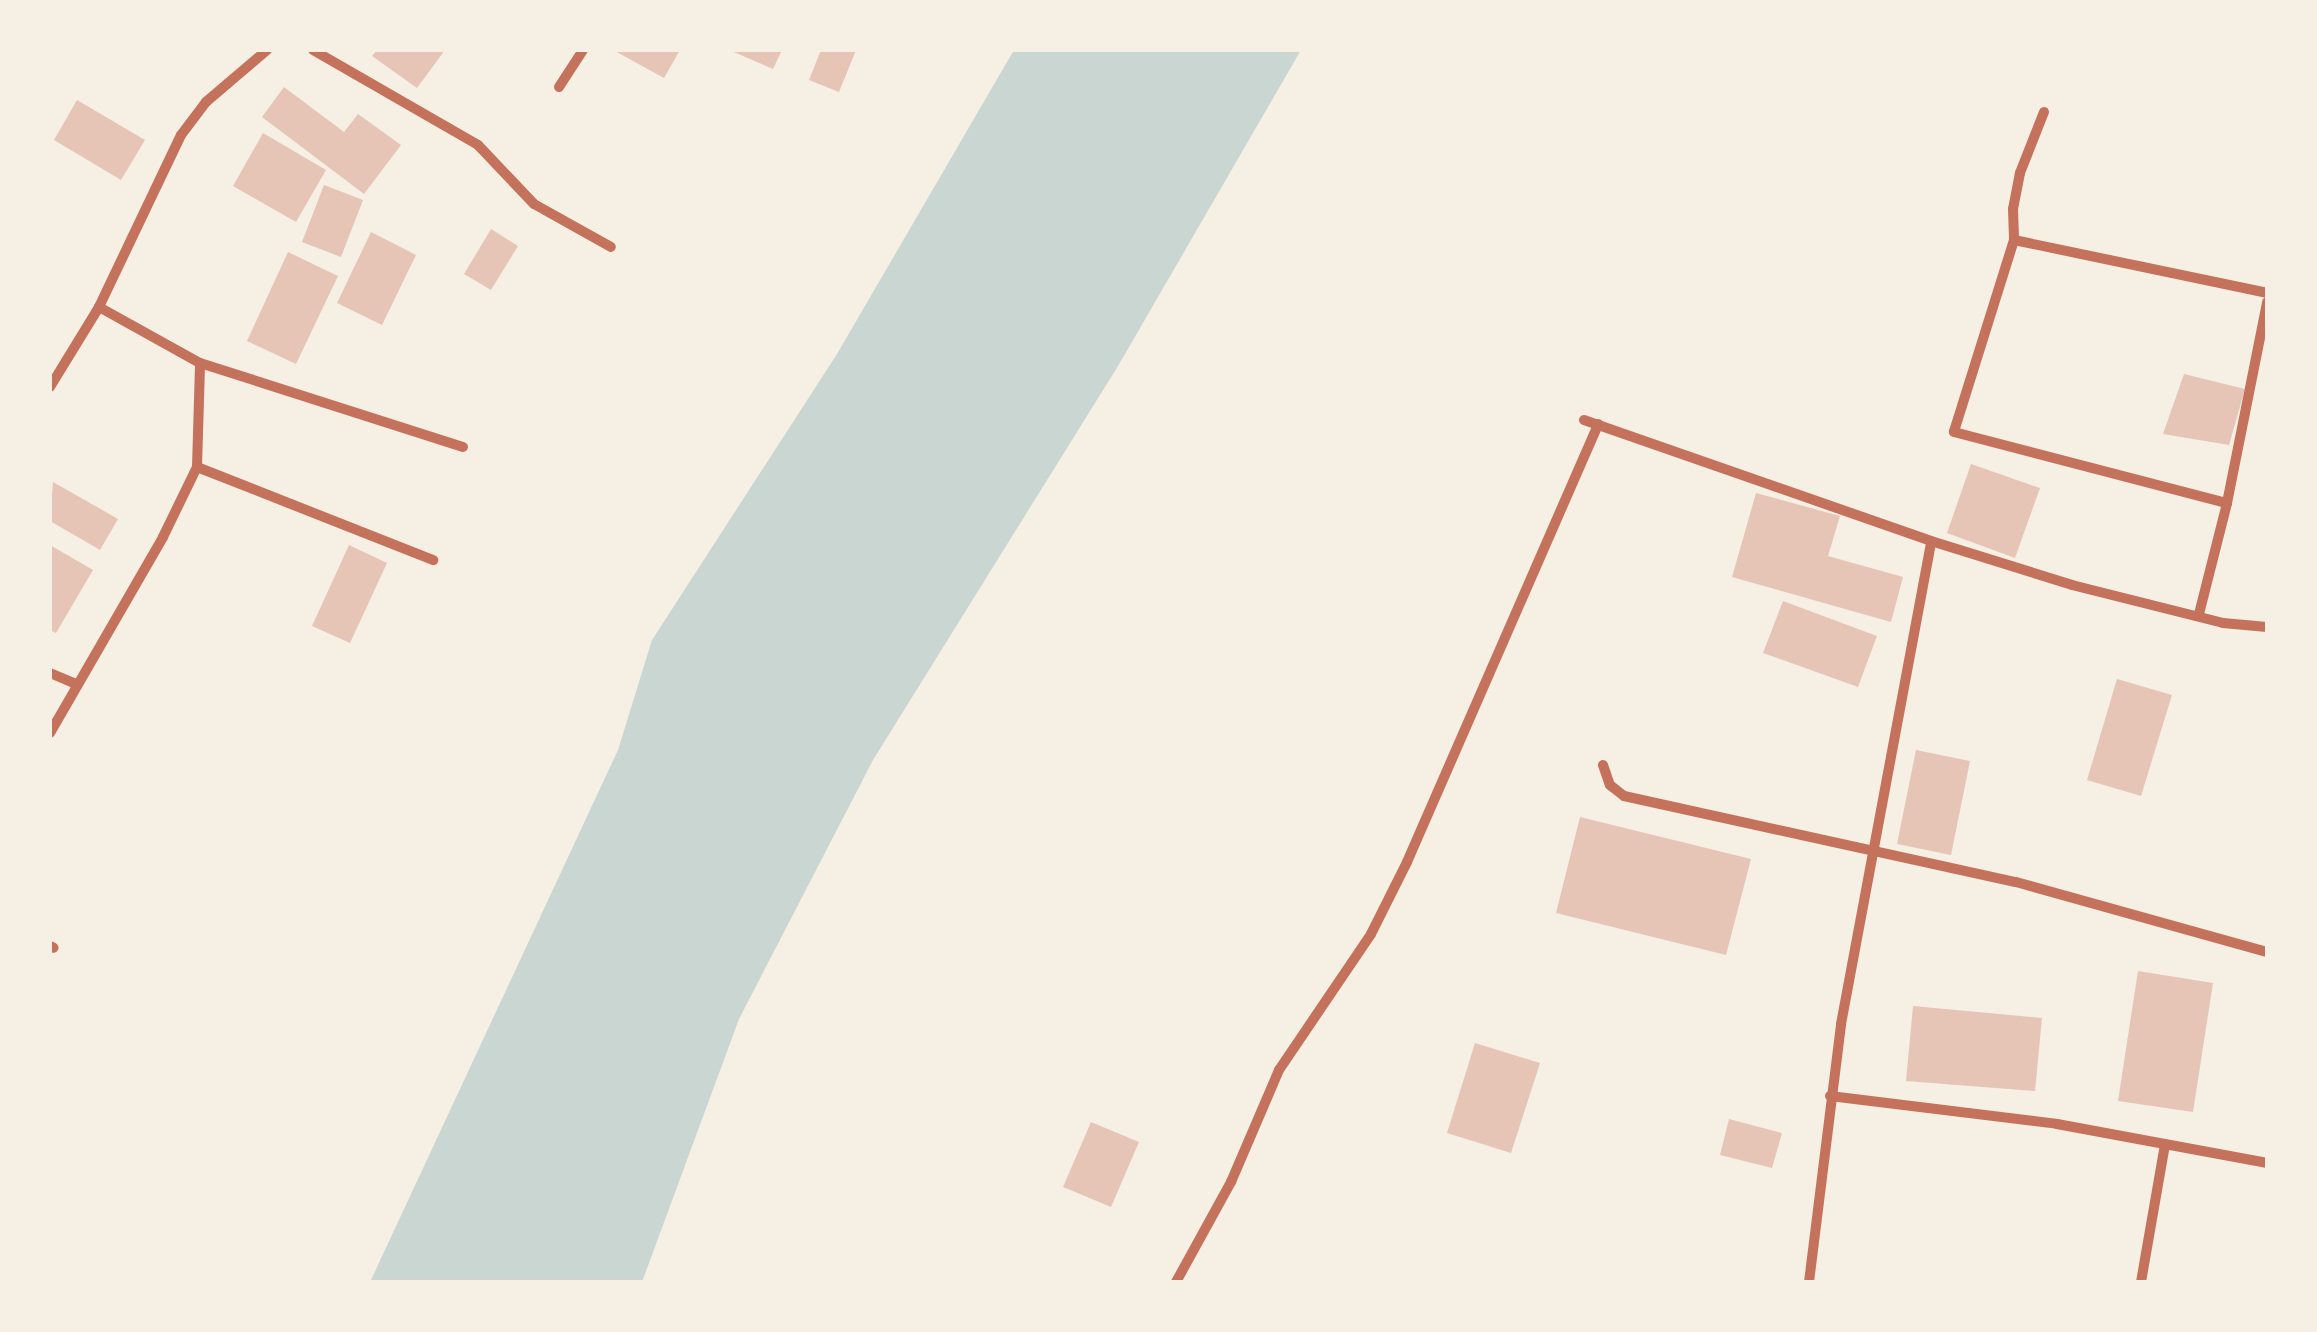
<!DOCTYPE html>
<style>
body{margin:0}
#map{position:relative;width:2317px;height:1332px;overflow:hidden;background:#f6efe4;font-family:"Fira Sans",sans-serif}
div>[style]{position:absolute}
.water>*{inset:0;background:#c9d6d2}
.building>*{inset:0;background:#e6c5b7}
.minor>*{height:10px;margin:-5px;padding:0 5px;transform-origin:5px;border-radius:5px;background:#c5725c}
span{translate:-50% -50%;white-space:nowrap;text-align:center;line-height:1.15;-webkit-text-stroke:9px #f6efe4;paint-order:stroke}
.frame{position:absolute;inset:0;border:52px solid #f6efe4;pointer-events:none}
</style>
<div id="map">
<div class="water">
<i style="clip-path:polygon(1014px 50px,1301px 50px,1118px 366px,873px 760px,739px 1019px,642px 1282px,370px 1282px,618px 750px,652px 640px,837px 354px)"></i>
</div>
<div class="building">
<i style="clip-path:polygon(377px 50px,445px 50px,417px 88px,372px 56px)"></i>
<i style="clip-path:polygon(613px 50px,680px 50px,664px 78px)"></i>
<i style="clip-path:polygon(729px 50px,782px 50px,773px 69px)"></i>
<i style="clip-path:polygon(821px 50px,856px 50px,839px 92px,809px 80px)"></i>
<i style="clip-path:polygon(284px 87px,344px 132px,358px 114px,401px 145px,364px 194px,262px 117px)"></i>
<i style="clip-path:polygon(77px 100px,145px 140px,121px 180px,54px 140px)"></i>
<i style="clip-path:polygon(263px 133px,326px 170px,296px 222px,233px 186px)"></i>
<i style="clip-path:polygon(324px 185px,363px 200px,341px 257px,302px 242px)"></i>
<i style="clip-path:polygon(491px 229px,518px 246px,491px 290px,464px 274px)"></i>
<i style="clip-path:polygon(371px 232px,416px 255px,382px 325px,337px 303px)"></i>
<i style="clip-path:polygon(288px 252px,338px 276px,296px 364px,247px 341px)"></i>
<i style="clip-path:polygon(2184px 374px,2245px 389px,2229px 445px,2163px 434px)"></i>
<i style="clip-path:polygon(1971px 464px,2040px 488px,2015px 558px,1947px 533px)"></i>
<i style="clip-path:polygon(53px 482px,118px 519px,100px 550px,50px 521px)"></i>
<i style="clip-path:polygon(1756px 493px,1840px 516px,1828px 556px,1903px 577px,1891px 622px,1732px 577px)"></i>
<i style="clip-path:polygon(50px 545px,93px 570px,56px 633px,50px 630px)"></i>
<i style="clip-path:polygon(349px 545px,387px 563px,350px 643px,312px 626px)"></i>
<i style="clip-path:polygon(1783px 601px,1877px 636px,1858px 687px,1763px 653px)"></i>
<i style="clip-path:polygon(2117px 679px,2172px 695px,2141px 796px,2087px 780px)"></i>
<i style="clip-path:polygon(1916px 750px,1970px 761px,1951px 855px,1897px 844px)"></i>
<i style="clip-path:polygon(1580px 817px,1751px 859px,1726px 955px,1556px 913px)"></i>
<i style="clip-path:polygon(2138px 971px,2213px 983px,2193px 1112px,2118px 1101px)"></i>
<i style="clip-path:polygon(1913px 1006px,2042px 1018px,2035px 1091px,1906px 1081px)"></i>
<i style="clip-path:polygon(1475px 1043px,1540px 1063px,1511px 1153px,1447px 1133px)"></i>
<i style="clip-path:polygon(1729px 1119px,1782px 1133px,1772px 1168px,1720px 1155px)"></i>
<i style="clip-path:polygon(1091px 1122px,1139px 1142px,1111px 1207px,1063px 1187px)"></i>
</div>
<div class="minor">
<i style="left:267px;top:50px;width:80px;rotate:139.6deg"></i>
<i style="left:206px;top:102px;width:41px;rotate:127.1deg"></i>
<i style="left:181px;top:135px;width:191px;rotate:115.5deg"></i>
<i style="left:99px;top:307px;width:115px;rotate:29deg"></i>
<i style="left:200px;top:363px;width:276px;rotate:17.7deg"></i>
<i style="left:313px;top:50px;width:190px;rotate:29.9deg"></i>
<i style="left:478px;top:145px;width:81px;rotate:46.5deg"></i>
<i style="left:534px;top:204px;width:88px;rotate:29.2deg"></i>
<i style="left:559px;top:87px;width:44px;rotate:-57deg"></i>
<i style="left:2044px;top:112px;width:66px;rotate:111.5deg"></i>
<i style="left:2020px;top:173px;width:37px;rotate:101deg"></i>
<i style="left:2013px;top:209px;width:31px;rotate:88deg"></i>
<i style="left:2014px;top:240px;width:258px;rotate:11.8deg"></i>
<i style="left:2014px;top:240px;width:201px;rotate:107.4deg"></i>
<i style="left:1954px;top:432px;width:282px;rotate:14.6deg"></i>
<i style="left:50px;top:387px;width:94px;rotate:-58.5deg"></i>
<i style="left:1584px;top:420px;width:367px;rotate:19.2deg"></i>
<i style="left:197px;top:467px;width:254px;rotate:21.5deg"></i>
<i style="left:2199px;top:614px;width:114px;rotate:-75.8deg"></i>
<i style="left:2227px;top:503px;width:205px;rotate:-78.7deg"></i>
<i style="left:50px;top:673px;width:30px;rotate:23deg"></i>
<i style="left:50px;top:733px;width:226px;rotate:-60deg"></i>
<i style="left:163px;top:537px;width:78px;rotate:-64.1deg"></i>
<i style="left:197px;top:467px;width:104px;rotate:-88.3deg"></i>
<i style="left:1603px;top:765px;width:21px;rotate:71deg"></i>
<i style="left:1610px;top:785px;width:18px;rotate:38deg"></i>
<i style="left:1624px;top:796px;width:401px;rotate:12.4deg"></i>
<i style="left:2016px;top:882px;width:261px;rotate:15.6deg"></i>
<i style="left:50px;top:946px;width:4px;rotate:27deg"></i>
<i style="left:1830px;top:1096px;width:229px;rotate:7deg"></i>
<i style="left:2057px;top:1124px;width:214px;rotate:10.5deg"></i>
<i style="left:1176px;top:1282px;width:114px;rotate:-61.2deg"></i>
<i style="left:1231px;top:1182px;width:122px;rotate:-66.8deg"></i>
<i style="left:1279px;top:1070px;width:164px;rotate:-55.9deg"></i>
<i style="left:1371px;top:934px;width:80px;rotate:-63.4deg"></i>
<i style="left:1407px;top:862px;width:478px;rotate:-66.4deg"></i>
<i style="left:1809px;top:1282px;width:260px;rotate:-82.9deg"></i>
<i style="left:1841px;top:1024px;width:491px;rotate:-79.4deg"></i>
<i style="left:1931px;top:541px;width:148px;rotate:17.3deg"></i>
<i style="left:2072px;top:585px;width:156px;rotate:14.1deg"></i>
<i style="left:2223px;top:623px;width:44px;rotate:5.2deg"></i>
<i style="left:2141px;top:1282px;width:140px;rotate:-80.1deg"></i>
</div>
<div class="frame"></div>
</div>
